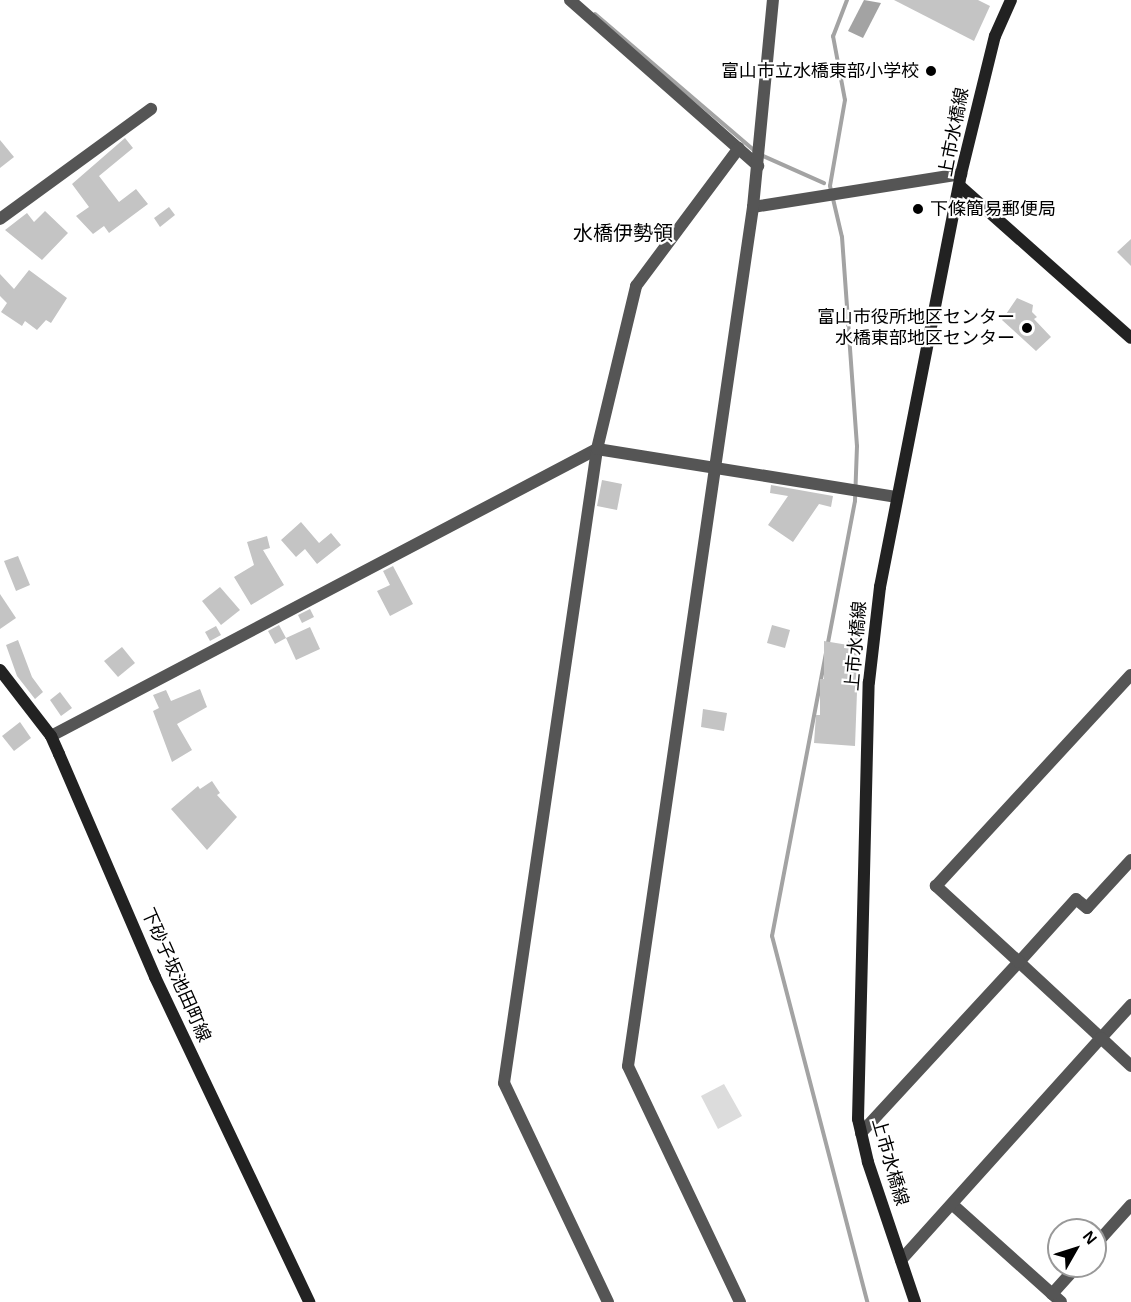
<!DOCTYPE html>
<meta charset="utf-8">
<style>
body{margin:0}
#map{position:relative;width:1131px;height:1302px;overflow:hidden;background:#fff;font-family:Arial,"Noto Sans JP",sans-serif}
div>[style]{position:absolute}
.green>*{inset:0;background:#dcdcdc}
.water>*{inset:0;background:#a3a3a3}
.stream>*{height:4px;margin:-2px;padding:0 2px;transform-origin:2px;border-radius:2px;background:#a3a3a3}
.building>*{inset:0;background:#c4c4c4}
.street>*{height:12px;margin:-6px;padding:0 6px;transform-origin:6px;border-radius:6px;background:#555}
.secondary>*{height:12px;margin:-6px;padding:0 6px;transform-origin:6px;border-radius:6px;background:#222}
.dots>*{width:16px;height:16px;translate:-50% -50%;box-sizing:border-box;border:3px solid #fff;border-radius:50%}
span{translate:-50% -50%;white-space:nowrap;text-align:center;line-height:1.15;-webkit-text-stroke:4.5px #fff;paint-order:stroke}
.poi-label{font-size:18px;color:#000}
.right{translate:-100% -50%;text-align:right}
.left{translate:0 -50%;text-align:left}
.street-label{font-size:18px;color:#000}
.neighbourhood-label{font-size:20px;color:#000}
.north{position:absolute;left:1047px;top:1218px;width:60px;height:60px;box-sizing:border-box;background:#fff;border:2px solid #999;border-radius:50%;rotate:51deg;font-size:16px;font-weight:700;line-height:24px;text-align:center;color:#000}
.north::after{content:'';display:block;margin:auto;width:21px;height:27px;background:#000;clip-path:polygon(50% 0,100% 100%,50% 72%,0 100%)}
</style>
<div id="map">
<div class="green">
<i style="clip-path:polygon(724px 1084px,742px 1116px,718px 1129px,701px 1096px)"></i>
</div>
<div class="water">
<i style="clip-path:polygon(864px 0,881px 3px,863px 38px,848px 31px)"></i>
</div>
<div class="stream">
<i style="left:847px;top:0;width:39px;rotate:111deg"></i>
<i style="left:833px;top:36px;width:65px;rotate:79.4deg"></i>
<i style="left:845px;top:100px;width:87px;rotate:99.9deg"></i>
<i style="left:830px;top:186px;width:52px;rotate:76.8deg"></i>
<i style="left:842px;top:237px;width:210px;rotate:85.9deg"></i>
<i style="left:857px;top:446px;width:55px;rotate:92.1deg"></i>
<i style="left:855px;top:501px;width:443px;rotate:100.8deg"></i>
<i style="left:772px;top:936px;width:378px;rotate:75.4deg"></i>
<i style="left:595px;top:14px;width:211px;rotate:40.6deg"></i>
<i style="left:761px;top:155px;width:69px;rotate:24deg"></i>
</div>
<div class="building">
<i style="clip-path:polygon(894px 0,978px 0,990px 6px,974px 41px)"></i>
<i style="clip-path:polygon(125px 138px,133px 148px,99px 176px,119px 202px,136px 189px,148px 204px,109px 233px,104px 226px,93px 234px,76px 216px,89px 207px,72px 184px)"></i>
<i style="clip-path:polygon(0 140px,14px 157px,0 168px)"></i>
<i style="clip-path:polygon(169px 207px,175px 215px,160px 227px,154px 218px)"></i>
<i style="clip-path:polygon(45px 211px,68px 233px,42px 260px,5px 230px,27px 213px,34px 222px)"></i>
<i style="clip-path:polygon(1131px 239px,1131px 266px,1117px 252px)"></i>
<i style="clip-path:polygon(29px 270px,67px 298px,51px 323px,46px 320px,37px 330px,25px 321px,22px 326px,1px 312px,7px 303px,0 296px,0 274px,14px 289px)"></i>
<i style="clip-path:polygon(1017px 298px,1033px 305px,1032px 312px,1037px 317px,1034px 319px,1051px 337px,1036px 351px,1002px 320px)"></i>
<i style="clip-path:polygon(602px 480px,622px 484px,617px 510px,597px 506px)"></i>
<i style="clip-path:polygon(771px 485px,833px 496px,831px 507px,819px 504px,793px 542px,768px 525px,788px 496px,770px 493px)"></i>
<i style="clip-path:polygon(301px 522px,319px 543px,331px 533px,341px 545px,317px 564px,305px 549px,296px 557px,281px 540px)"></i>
<i style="clip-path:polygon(267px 536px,270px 548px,263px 550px,284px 585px,251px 605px,234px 577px,254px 565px,247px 542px)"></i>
<i style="clip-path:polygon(18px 556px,30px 585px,16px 591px,4px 561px)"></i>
<i style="clip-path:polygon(393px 566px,413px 604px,390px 616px,377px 591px,390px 585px,383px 571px)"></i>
<i style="clip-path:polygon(220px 587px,240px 610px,221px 625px,202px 601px)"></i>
<i style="clip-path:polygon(0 594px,16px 618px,0 629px)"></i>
<i style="clip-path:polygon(310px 609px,314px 617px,302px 623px,298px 615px)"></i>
<i style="clip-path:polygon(279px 625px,286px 638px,275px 644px,268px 631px)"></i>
<i style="clip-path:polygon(772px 625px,790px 630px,785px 648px,767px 643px)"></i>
<i style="clip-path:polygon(216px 626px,221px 635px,210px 641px,205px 632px)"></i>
<i style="clip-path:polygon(310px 627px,320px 649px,296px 660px,286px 638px)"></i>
<i style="clip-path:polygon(859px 638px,855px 746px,814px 743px,816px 715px,820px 715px,820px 679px,824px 679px,824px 641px,848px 645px,848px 639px)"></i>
<i style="clip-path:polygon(18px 640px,32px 677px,43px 692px,35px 699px,17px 676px,6px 645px)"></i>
<i style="clip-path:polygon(122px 647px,135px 663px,118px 677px,104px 661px)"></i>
<i style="clip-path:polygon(200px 689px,207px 707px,177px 724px,192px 750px,172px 762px,153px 711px,159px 708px,153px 695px,166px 690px,171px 701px)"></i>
<i style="clip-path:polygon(60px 692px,72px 708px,61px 716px,50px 700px)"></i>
<i style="clip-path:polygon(703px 709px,727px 713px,724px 731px,701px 727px)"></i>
<i style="clip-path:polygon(20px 722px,31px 738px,14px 751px,2px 736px)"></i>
<i style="clip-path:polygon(212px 781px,220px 793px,217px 795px,237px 817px,207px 850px,171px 809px,198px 786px,200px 789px)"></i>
</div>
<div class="street">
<i style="left:570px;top:0;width:251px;rotate:41.4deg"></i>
<i style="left:753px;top:207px;width:211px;rotate:-9deg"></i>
<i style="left:0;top:219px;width:187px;rotate:-36.1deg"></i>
<i style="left:51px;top:736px;width:617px;rotate:-27.73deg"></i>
<i style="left:597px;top:449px;width:304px;rotate:9.1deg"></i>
<i style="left:1131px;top:860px;width:65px;rotate:132.5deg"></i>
<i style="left:1087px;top:908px;width:14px;rotate:-141deg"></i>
<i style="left:1076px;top:899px;width:85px;rotate:132.1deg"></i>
<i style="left:1019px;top:962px;width:112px;rotate:42.8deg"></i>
<i style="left:1101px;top:1038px;width:45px;rotate:-47.7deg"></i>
<i style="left:861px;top:1133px;width:233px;rotate:-47.3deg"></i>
<i style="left:1019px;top:962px;width:113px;rotate:-137.5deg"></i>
<i style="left:936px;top:886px;width:287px;rotate:-47.3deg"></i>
<i style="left:953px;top:1205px;width:145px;rotate:41.9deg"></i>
<i style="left:1095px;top:1245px;width:54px;rotate:-48deg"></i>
<i style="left:901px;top:1260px;width:299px;rotate:-48deg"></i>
<i style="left:1101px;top:1038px;width:41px;rotate:43deg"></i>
<i style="left:1052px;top:1294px;width:38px;rotate:-48deg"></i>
<i style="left:608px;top:1302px;width:242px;rotate:-115.4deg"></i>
<i style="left:504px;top:1083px;width:641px;rotate:-81.65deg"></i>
<i style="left:597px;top:449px;width:168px;rotate:-76.5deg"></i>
<i style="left:636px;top:286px;width:172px;rotate:-53.3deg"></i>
<i style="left:740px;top:1302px;width:261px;rotate:-115.4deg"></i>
<i style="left:628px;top:1066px;width:868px;rotate:-81.72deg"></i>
<i style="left:753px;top:207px;width:208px;rotate:-84.5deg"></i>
</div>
<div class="secondary">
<i style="left:961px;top:187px;width:227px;rotate:41.6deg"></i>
<i style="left:0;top:670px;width:83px;rotate:52.3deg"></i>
<i style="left:51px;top:736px;width:20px;rotate:66deg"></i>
<i style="left:59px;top:754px;width:243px;rotate:66.7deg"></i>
<i style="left:155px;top:977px;width:360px;rotate:64.6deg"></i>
<i style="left:915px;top:1302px;width:148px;rotate:-108.6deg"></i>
<i style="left:868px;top:1162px;width:44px;rotate:-103.1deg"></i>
<i style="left:858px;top:1119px;width:437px;rotate:-88.6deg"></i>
<i style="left:869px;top:682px;width:96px;rotate:-83.4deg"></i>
<i style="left:880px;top:587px;width:421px;rotate:-78.9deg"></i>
<i style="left:961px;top:174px;width:142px;rotate:-76.2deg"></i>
<i style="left:995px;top:36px;width:39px;rotate:-66deg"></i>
</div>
<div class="dots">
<i style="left:931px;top:71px;background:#000"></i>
<i style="left:918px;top:209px;background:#000"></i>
<i style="left:1027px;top:328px;background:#000"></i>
</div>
<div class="poi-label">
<span class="right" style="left:919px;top:71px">富山市立水橋東部小学校</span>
<span class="left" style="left:930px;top:209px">下條簡易郵便局</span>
<span class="right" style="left:1015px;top:328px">富山市役所地区センター<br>水橋東部地区センター</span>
</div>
<div class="street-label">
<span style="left:954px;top:132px;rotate:-79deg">上市水橋線</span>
<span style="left:856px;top:646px;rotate:-85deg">上市水橋線</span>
<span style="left:176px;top:975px;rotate:66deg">下砂子坂池田町線</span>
<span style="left:890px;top:1162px;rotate:74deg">上市水橋線</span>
</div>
<div class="neighbourhood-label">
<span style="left:623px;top:233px">水橋伊勢領</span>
</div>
<div class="north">N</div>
</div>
